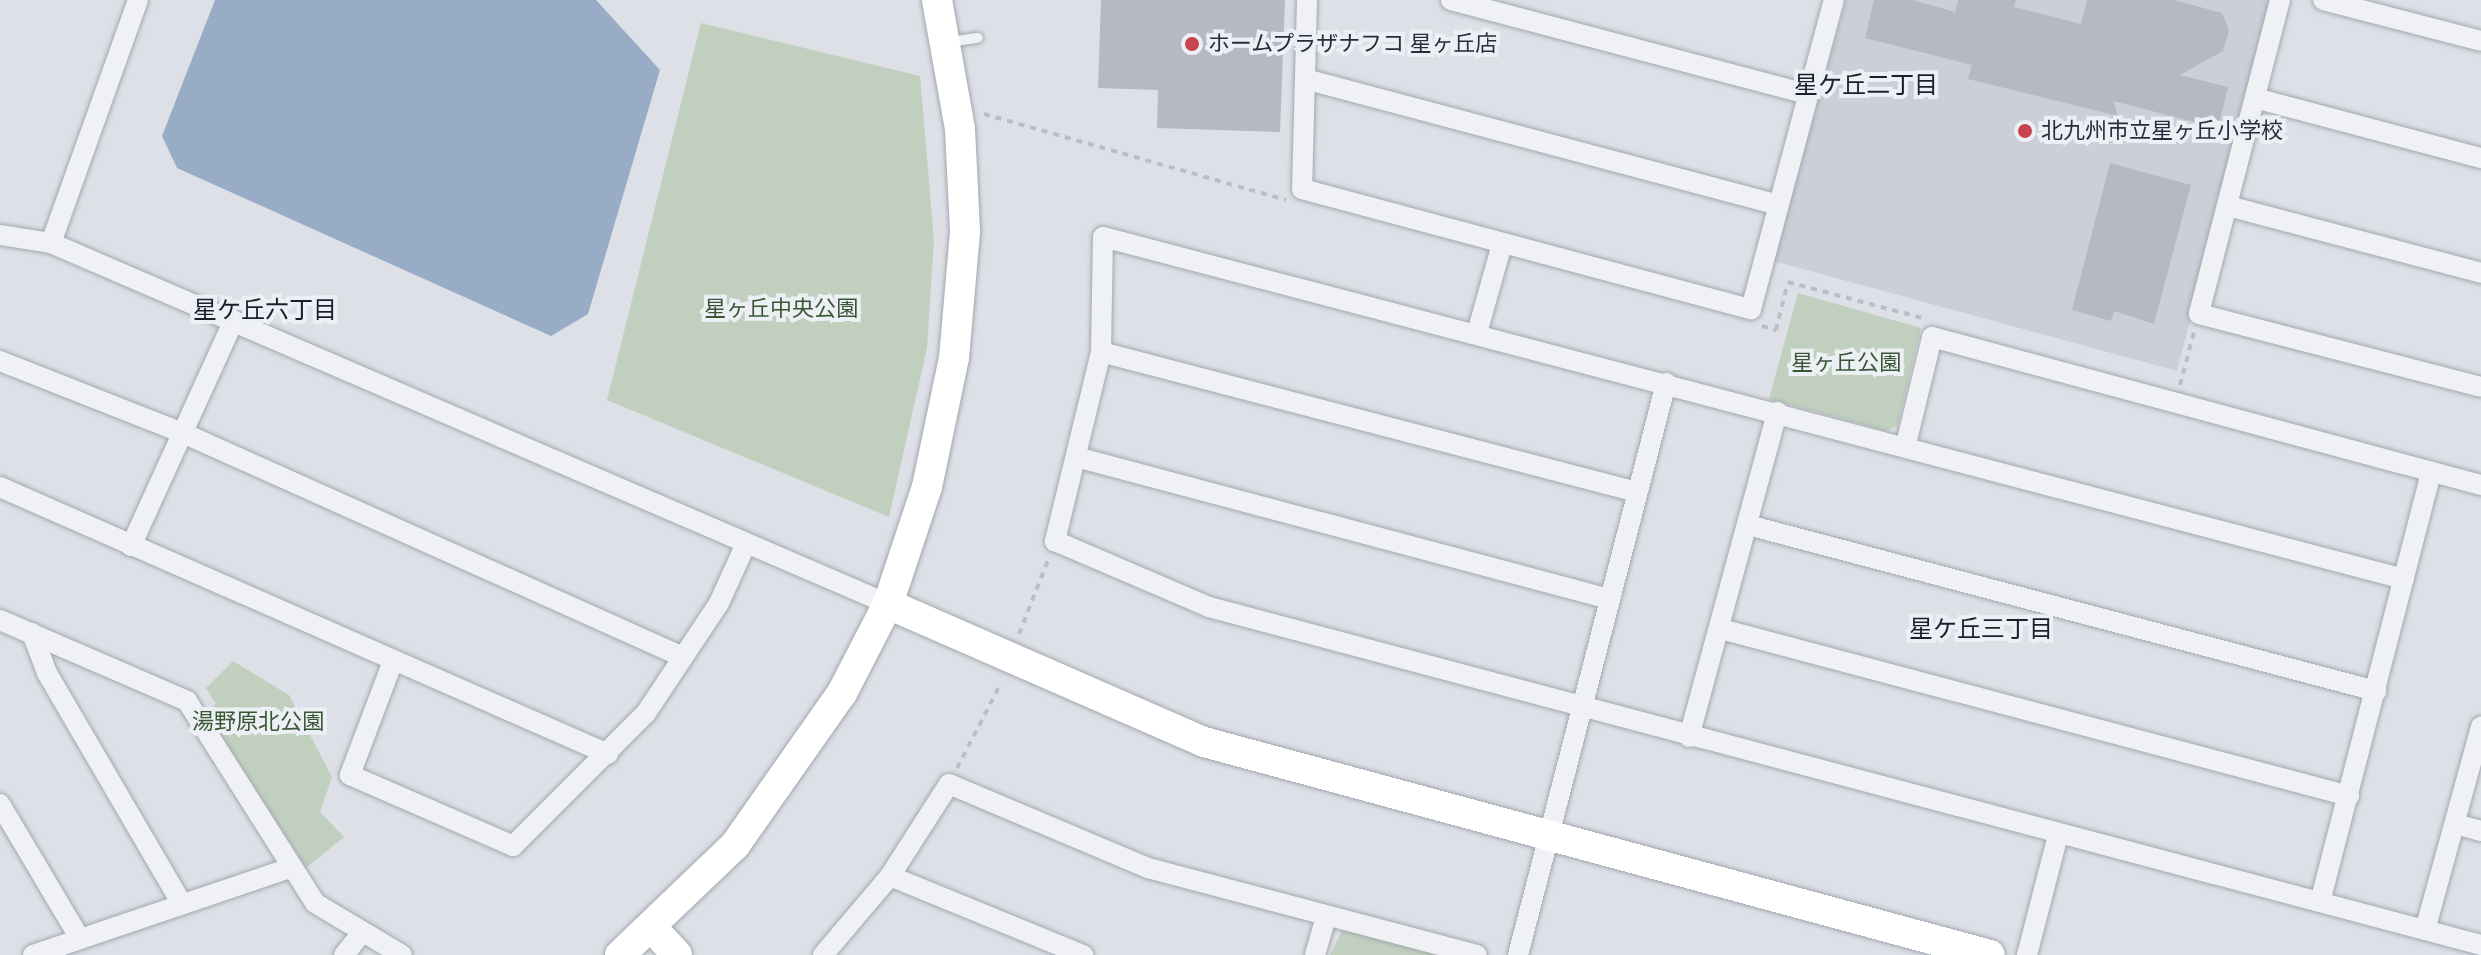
<!DOCTYPE html>
<meta charset="utf-8">
<style>
body{margin:0}
#map{position:relative;width:2481px;height:955px;overflow:hidden;background:#dde0e6;font-family:Figtree,"Noto Sans JP",sans-serif}
div>[style]{position:absolute}
.built>*{inset:0;background:#cbcfd8}
.green>*{inset:0;background:#c1d0be}
.water>*{inset:0;background:#98acc5}
.building>*{inset:0;background:#b4b9c3}
.path>*{height:4px;margin-top:-2px;transform-origin:0;background:repeating-linear-gradient(90deg,#bbbec5 0 6px,transparent 0 12px)}
.roads{filter:drop-shadow(0 0 2px #a3a7b0) drop-shadow(0 0 2px #a3a7b0)}
.lane>*{height:10px;margin:-5px;padding:0 5px;transform-origin:5px;border-radius:5px;background:#eff1f5}
.street>*{height:20px;margin:-10px;padding:0 10px;transform-origin:10px;border-radius:10px;background:#eff1f5}
.secondary>*{height:30px;margin:-15px;padding:0 15px;transform-origin:15px;border-radius:15px;background:#fff}
.dots>*{width:22px;height:22px;translate:-50% -50%;box-sizing:border-box;border:4px solid #eceff4;border-radius:50%}
span{translate:-50% -50%;white-space:nowrap;text-align:center;line-height:1.15;-webkit-text-stroke:8px #eceff4;paint-order:stroke}
.poi-label{font-size:22px;color:#272d3c}
.left{translate:0 -50%;text-align:left}
.park-label{font-size:22px;color:#395735}
.neighbourhood-label{font-size:24px;color:#191f2c}
</style>
<div id="map">
<div class="built">
<i style="clip-path:polygon(1846px 0,2273px 0,2177px 371px,1773px 261px)"></i>
</div>
<div class="green">
<i style="clip-path:polygon(701px 23px,920px 76px,934px 240px,927px 348px,889px 517px,607px 400px)"></i>
<i style="clip-path:polygon(1798px 293px,1921px 328px,1898px 425px,1887px 431px,1769px 399px)"></i>
<i style="clip-path:polygon(233px 661px,289px 695px,332px 777px,320px 812px,344px 837px,306px 868px,205px 711px,216px 704px,206px 688px)"></i>
<i style="clip-path:polygon(1343px 929px,1438px 955px,1330px 955px)"></i>
</div>
<div class="water">
<i style="clip-path:polygon(215px 0,596px 0,660px 70px,588px 314px,551px 336px,177px 168px,162px 136px)"></i>
</div>
<div class="building">
<i style="clip-path:polygon(1101px 0,1285px 0,1280px 132px,1157px 128px,1158px 90px,1098px 88px)"></i>
<i style="clip-path:polygon(1874px 0,1913px 0,1955px 12px,1958px 0,2016px 0,2014px 7px,2081px 24px,2087px 0,2174px 0,2222px 13px,2229px 30px,2223px 51px,2180px 75px,2228px 87px,2218px 128px,2113px 101px,2118px 116px,1968px 79px,1972px 65px,1865px 38px)"></i>
<i style="clip-path:polygon(2110px 163px,2191px 185px,2154px 324px,2114px 311px,2111px 321px,2072px 310px)"></i>
</div>
<div class="path">
<i style="left:984px;top:114px;width:314px;rotate:15.9deg"></i>
<i style="left:1788px;top:282px;width:143px;rotate:15deg"></i>
<i style="left:1762px;top:326px;width:15px;rotate:16deg"></i>
<i style="left:1776px;top:330px;width:49px;rotate:-76deg"></i>
<i style="left:2180px;top:385px;width:55px;rotate:-75.2deg"></i>
<i style="left:1019px;top:634px;width:79px;rotate:-68.6deg"></i>
<i style="left:957px;top:768px;width:93px;rotate:-62.6deg"></i>
</div>
<div class="roads">
<div class="lane">
<i style="left:948px;top:42px;width:30px;rotate:-8deg"></i>
</div>
<div class="street">
<i style="left:1307px;top:0;width:189px;rotate:91.5deg"></i>
<i style="left:1302px;top:189px;width:465px;rotate:15deg"></i>
<i style="left:1751px;top:309px;width:320px;rotate:-75deg"></i>
<i style="left:1451px;top:0;width:368px;rotate:14.8deg"></i>
<i style="left:2280px;top:0;width:324px;rotate:104.5deg"></i>
<i style="left:2199px;top:314px;width:291px;rotate:14.5deg"></i>
<i style="left:2323px;top:0;width:163px;rotate:14.5deg"></i>
<i style="left:1305px;top:79px;width:490px;rotate:14.9deg"></i>
<i style="left:2255px;top:98px;width:234px;rotate:14.9deg"></i>
<i style="left:2228px;top:206px;width:262px;rotate:14.8deg"></i>
<i style="left:0;top:235px;width:52px;rotate:8.9deg"></i>
<i style="left:51px;top:243px;width:912px;rotate:23.33deg"></i>
<i style="left:51px;top:243px;width:258px;rotate:-70.3deg"></i>
<i style="left:1477px;top:333px;width:92px;rotate:-74.3deg"></i>
<i style="left:1101px;top:352px;width:554px;rotate:14.64deg"></i>
<i style="left:0;top:361px;width:197px;rotate:21.5deg"></i>
<i style="left:183px;top:433px;width:548px;rotate:24.13deg"></i>
<i style="left:1906px;top:444px;width:110px;rotate:-76.3deg"></i>
<i style="left:1932px;top:337px;width:569px;rotate:15.09deg"></i>
<i style="left:1080px;top:458px;width:547px;rotate:14.92deg"></i>
<i style="left:0;top:487px;width:664px;rotate:23.71deg"></i>
<i style="left:1748px;top:525px;width:650px;rotate:14.81deg"></i>
<i style="left:131px;top:546px;width:248px;rotate:-65.5deg"></i>
<i style="left:2404px;top:579px;width:1345px;rotate:-165.27deg"></i>
<i style="left:1103px;top:237px;width:115px;rotate:91deg"></i>
<i style="left:1101px;top:352px;width:195px;rotate:103.7deg"></i>
<i style="left:1055px;top:541px;width:168px;rotate:23.2deg"></i>
<i style="left:1209px;top:607px;width:1316px;rotate:14.88deg"></i>
<i style="left:0;top:620px;width:204px;rotate:23.4deg"></i>
<i style="left:187px;top:701px;width:239px;rotate:57.6deg"></i>
<i style="left:315px;top:903px;width:101px;rotate:30.9deg"></i>
<i style="left:1721px;top:629px;width:650px;rotate:14.89deg"></i>
<i style="left:32px;top:633px;width:43px;rotate:69.4deg"></i>
<i style="left:47px;top:673px;width:268px;rotate:59.7deg"></i>
<i style="left:393px;top:661px;width:122px;rotate:110.7deg"></i>
<i style="left:350px;top:775px;width:178px;rotate:23.5deg"></i>
<i style="left:513px;top:846px;width:188px;rotate:-45deg"></i>
<i style="left:646px;top:713px;width:132px;rotate:-56.4deg"></i>
<i style="left:719px;top:603px;width:63px;rotate:-65.5deg"></i>
<i style="left:1689px;top:737px;width:337px;rotate:-74.8deg"></i>
<i style="left:0;top:804px;width:157px;rotate:59.3deg"></i>
<i style="left:2455px;top:824px;width:27px;rotate:15deg"></i>
<i style="left:890px;top:876px;width:209px;rotate:22.3deg"></i>
<i style="left:2320px;top:902px;width:444px;rotate:-75.5deg"></i>
<i style="left:2425px;top:930px;width:211px;rotate:-74.6deg"></i>
<i style="left:33px;top:955px;width:271px;rotate:-18.7deg"></i>
<i style="left:344px;top:955px;width:27px;rotate:-51deg"></i>
<i style="left:823px;top:955px;width:104px;rotate:-49.7deg"></i>
<i style="left:890px;top:876px;width:109px;rotate:-57.3deg"></i>
<i style="left:949px;top:784px;width:216px;rotate:22.9deg"></i>
<i style="left:1148px;top:868px;width:340px;rotate:14.8deg"></i>
<i style="left:1315px;top:955px;width:40px;rotate:-74deg"></i>
<i style="left:1518px;top:955px;width:591px;rotate:-75.49deg"></i>
<i style="left:2027px;top:955px;width:124px;rotate:-75.5deg"></i>
</div>
<div class="secondary">
<i style="left:888px;top:604px;width:345px;rotate:23.6deg"></i>
<i style="left:1204px;top:742px;width:814px;rotate:15.16deg"></i>
<i style="left:653px;top:929px;width:35px;rotate:47deg"></i>
<i style="left:620px;top:955px;width:159px;rotate:-43.7deg"></i>
<i style="left:735px;top:845px;width:186px;rotate:-54.9deg"></i>
<i style="left:842px;top:693px;width:100px;rotate:-62.7deg"></i>
<i style="left:888px;top:604px;width:123px;rotate:-71.6deg"></i>
<i style="left:927px;top:487px;width:132px;rotate:-78.2deg"></i>
<i style="left:954px;top:358px;width:127px;rotate:-85deg"></i>
<i style="left:965px;top:231px;width:102px;rotate:-92.8deg"></i>
<i style="left:960px;top:129px;width:131px;rotate:-100.1deg"></i>
</div>
</div>
<div class="dots">
<i style="left:1192px;top:44px;background:#c84450"></i>
<i style="left:2025px;top:131px;background:#c84450"></i>
</div>
<div class="poi-label">
<span class="left" style="left:1208px;top:44px">ホームプラザナフコ 星ヶ丘店</span>
<span class="left" style="left:2041px;top:131px">北九州市立星ヶ丘小学校</span>
</div>
<div class="park-label">
<span style="left:781px;top:309px">星ヶ丘中央公園</span>
<span style="left:1846px;top:363px">星ヶ丘公園</span>
<span style="left:258px;top:722px">湯野原北公園</span>
</div>
<div class="neighbourhood-label">
<span style="left:1866px;top:85px">星ケ丘二丁目</span>
<span style="left:265px;top:310px">星ケ丘六丁目</span>
<span style="left:1981px;top:629px">星ケ丘三丁目</span>
</div>
</div>
